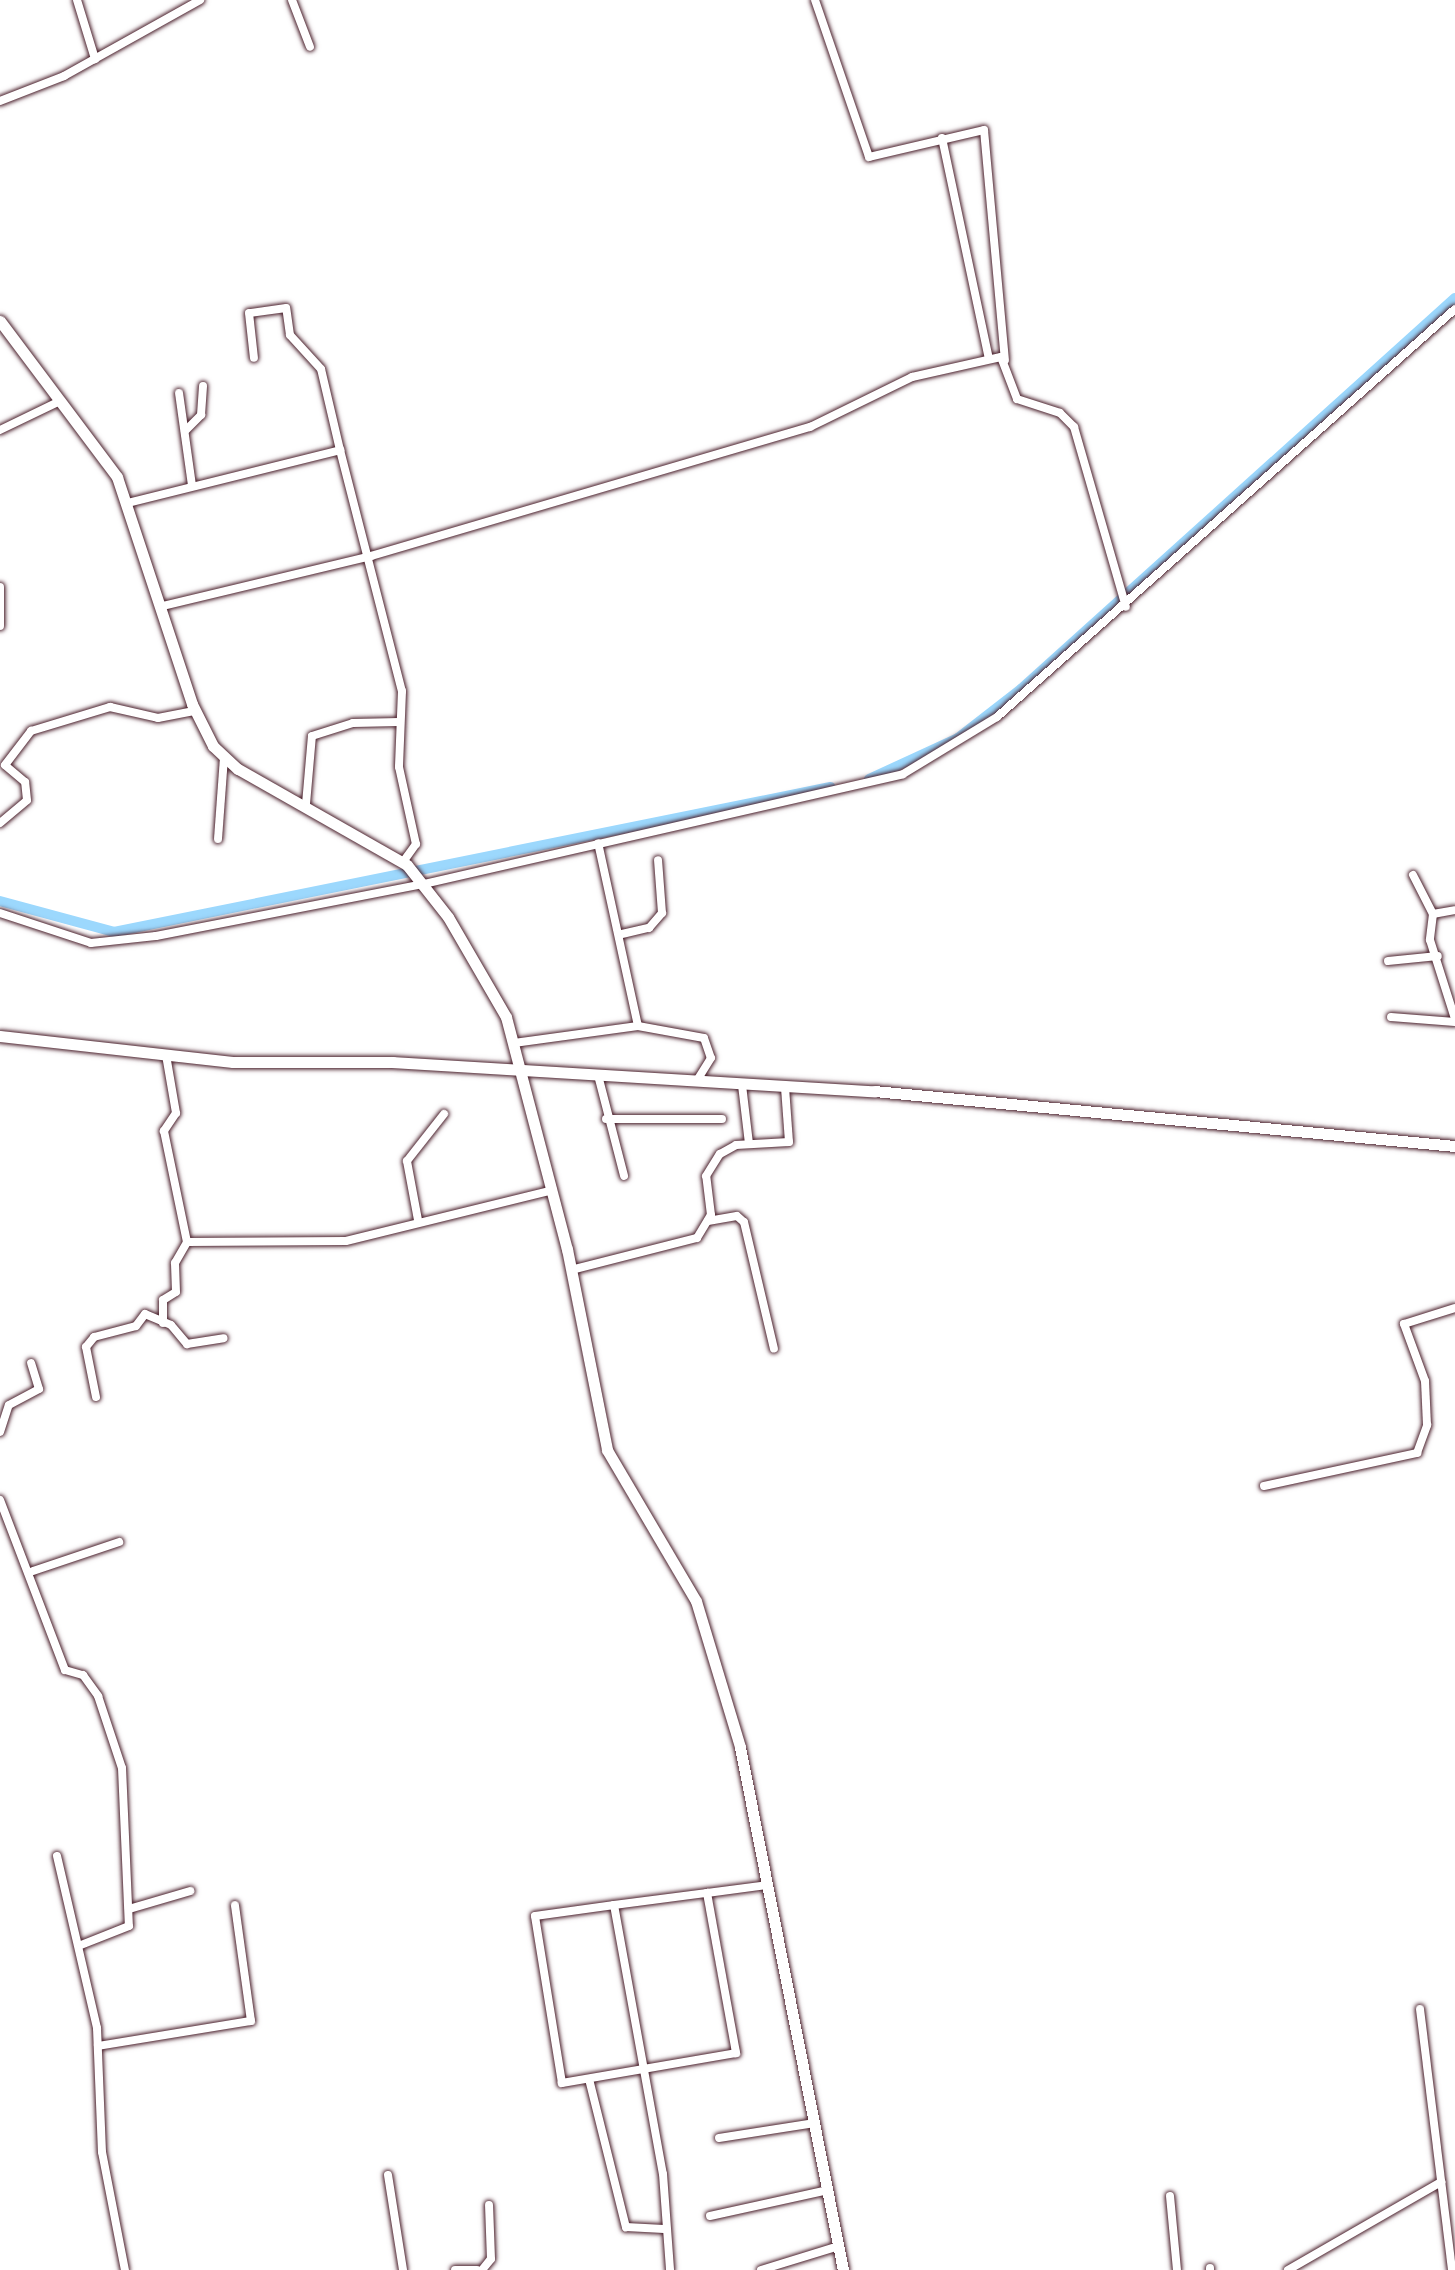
<!DOCTYPE html>
<style>
body{margin:0}
#map{position:relative;width:1455px;height:2270px;overflow:hidden;background:#fff;font-family:"Indie Flower",sans-serif}
div>[style]{position:absolute}
.canal>*{height:10px;margin:-5px;padding:0 5px;transform-origin:5px;border-radius:5px;background:#9cd8fd}
.roads{filter:drop-shadow(0 0 2px #4a1f2b) drop-shadow(0 0 2px #4a1f2b)}
.street>*{height:8px;margin:-4px;padding:0 4px;transform-origin:4px;border-radius:4px;background:#fff}
.secondary>*{height:11px;margin:-5.5px;padding:0 5.5px;transform-origin:5.5px;border-radius:5.5px;background:#fff}
span{translate:-50% -50%;white-space:nowrap;text-align:center;line-height:1.15;-webkit-text-stroke:8px #fff;paint-order:stroke}
</style>
<div id="map">
<div class="canal">
<i style="left:869px;top:779px;width:98px;rotate:-24.7deg"></i>
<i style="left:958px;top:738px;width:80px;rotate:-37.9deg"></i>
<i style="left:1021px;top:689px;width:584px;rotate:-42.02deg"></i>
<i style="left:0;top:901px;width:118px;rotate:15.2deg"></i>
<i style="left:114px;top:932px;width:731px;rotate:-11.45deg"></i>
</div>
<div class="roads">
<div class="street">
<i style="left:77px;top:0;width:62px;rotate:73deg"></i>
<i style="left:292px;top:0;width:50px;rotate:69deg"></i>
<i style="left:815px;top:0;width:166px;rotate:71deg"></i>
<i style="left:869px;top:157px;width:118px;rotate:-13.2deg"></i>
<i style="left:984px;top:130px;width:231px;rotate:84.8deg"></i>
<i style="left:0;top:101px;width:69px;rotate:-21.3deg"></i>
<i style="left:64px;top:76px;width:156px;rotate:-29.2deg"></i>
<i style="left:942px;top:138px;width:226px;rotate:78deg"></i>
<i style="left:179px;top:393px;width:93px;rotate:82deg"></i>
<i style="left:0;top:430px;width:67px;rotate:-25.8deg"></i>
<i style="left:185px;top:431px;width:23px;rotate:-45deg"></i>
<i style="left:201px;top:415px;width:29px;rotate:-86deg"></i>
<i style="left:340px;top:450px;width:249px;rotate:75.6deg"></i>
<i style="left:402px;top:691px;width:76px;rotate:92.3deg"></i>
<i style="left:399px;top:767px;width:79px;rotate:77.6deg"></i>
<i style="left:416px;top:844px;width:22px;rotate:126deg"></i>
<i style="left:128px;top:503px;width:219px;rotate:-14deg"></i>
<i style="left:340px;top:450px;width:83px;rotate:-103.2deg"></i>
<i style="left:321px;top:369px;width:46px;rotate:-132.4deg"></i>
<i style="left:290px;top:335px;width:27px;rotate:-98deg"></i>
<i style="left:286px;top:308px;width:37px;rotate:172deg"></i>
<i style="left:249px;top:313px;width:45px;rotate:83.7deg"></i>
<i style="left:0;top:587px;width:39px;rotate:90deg"></i>
<i style="left:163px;top:606px;width:214px;rotate:-13.5deg"></i>
<i style="left:371px;top:556px;width:458px;rotate:-16.4deg"></i>
<i style="left:810px;top:427px;width:114px;rotate:-26.1deg"></i>
<i style="left:912px;top:377px;width:91px;rotate:-12.7deg"></i>
<i style="left:1001px;top:357px;width:45px;rotate:69.1deg"></i>
<i style="left:1017px;top:399px;width:45px;rotate:18deg"></i>
<i style="left:1060px;top:413px;width:20px;rotate:45deg"></i>
<i style="left:1074px;top:427px;width:187px;rotate:73.9deg"></i>
<i style="left:306px;top:804px;width:68px;rotate:-85deg"></i>
<i style="left:312px;top:736px;width:43px;rotate:-17.6deg"></i>
<i style="left:353px;top:723px;width:46px;rotate:-1.2deg"></i>
<i style="left:0;top:823px;width:35px;rotate:-40deg"></i>
<i style="left:27px;top:800px;width:18px;rotate:-96deg"></i>
<i style="left:25px;top:782px;width:26px;rotate:-140deg"></i>
<i style="left:5px;top:765px;width:43px;rotate:-52.6deg"></i>
<i style="left:31px;top:731px;width:83px;rotate:-16.9deg"></i>
<i style="left:110px;top:707px;width:49px;rotate:12.9deg"></i>
<i style="left:158px;top:718px;width:38px;rotate:-11deg"></i>
<i style="left:218px;top:839px;width:81px;rotate:-85.8deg"></i>
<i style="left:1413px;top:875px;width:44px;rotate:62.9deg"></i>
<i style="left:1433px;top:914px;width:26px;rotate:97deg"></i>
<i style="left:1430px;top:940px;width:83px;rotate:72.4deg"></i>
<i style="left:0;top:913px;width:96px;rotate:18.2deg"></i>
<i style="left:91px;top:943px;width:65px;rotate:-6.1deg"></i>
<i style="left:156px;top:936px;width:273px;rotate:-11deg"></i>
<i style="left:424px;top:884px;width:491px;rotate:-12.9deg"></i>
<i style="left:903px;top:774px;width:110px;rotate:-31.2deg"></i>
<i style="left:997px;top:717px;width:613px;rotate:-41.7deg"></i>
<i style="left:1433px;top:914px;width:22px;rotate:-10deg"></i>
<i style="left:622px;top:934px;width:28px;rotate:-13deg"></i>
<i style="left:649px;top:928px;width:20px;rotate:-49deg"></i>
<i style="left:662px;top:913px;width:53px;rotate:-94.3deg"></i>
<i style="left:1388px;top:961px;width:50px;rotate:-5.7deg"></i>
<i style="left:1391px;top:1017px;width:64px;rotate:4.5deg"></i>
<i style="left:638px;top:1026px;width:67px;rotate:10.3deg"></i>
<i style="left:704px;top:1038px;width:21px;rotate:71deg"></i>
<i style="left:711px;top:1058px;width:28px;rotate:122deg"></i>
<i style="left:514px;top:1043px;width:125px;rotate:-7.8deg"></i>
<i style="left:638px;top:1026px;width:187px;rotate:-102.3deg"></i>
<i style="left:166px;top:1055px;width:59px;rotate:80.2deg"></i>
<i style="left:176px;top:1113px;width:22px;rotate:124deg"></i>
<i style="left:164px;top:1131px;width:113px;rotate:78.3deg"></i>
<i style="left:187px;top:1242px;width:159px;rotate:-0.4deg"></i>
<i style="left:346px;top:1241px;width:213px;rotate:-13.8deg"></i>
<i style="left:599px;top:1079px;width:100px;rotate:75.5deg"></i>
<i style="left:742px;top:1085px;width:59px;rotate:83.2deg"></i>
<i style="left:606px;top:1119px;width:116px"></i>
<i style="left:418px;top:1220px;width:60px;rotate:-100.6deg"></i>
<i style="left:407px;top:1161px;width:60px;rotate:-51.8deg"></i>
<i style="left:708px;top:1221px;width:29px;rotate:-10deg"></i>
<i style="left:737px;top:1216px;width:9px;rotate:41deg"></i>
<i style="left:744px;top:1222px;width:130px;rotate:76.7deg"></i>
<i style="left:571px;top:1270px;width:130px;rotate:-14.3deg"></i>
<i style="left:697px;top:1238px;width:27px;rotate:-59deg"></i>
<i style="left:711px;top:1215px;width:39px;rotate:-97deg"></i>
<i style="left:706px;top:1176px;width:26px;rotate:-58deg"></i>
<i style="left:720px;top:1154px;width:18px;rotate:-29deg"></i>
<i style="left:736px;top:1145px;width:53px;rotate:-3.2deg"></i>
<i style="left:789px;top:1142px;width:55px;rotate:-94.2deg"></i>
<i style="left:163px;top:1323px;width:23px;rotate:-90deg"></i>
<i style="left:163px;top:1300px;width:15px;rotate:-32deg"></i>
<i style="left:176px;top:1292px;width:29px;rotate:-92deg"></i>
<i style="left:175px;top:1263px;width:24px;rotate:-60deg"></i>
<i style="left:96px;top:1397px;width:51px;rotate:-101.3deg"></i>
<i style="left:86px;top:1347px;width:13px;rotate:-51deg"></i>
<i style="left:94px;top:1337px;width:43px;rotate:-14.7deg"></i>
<i style="left:136px;top:1326px;width:15px;rotate:-53deg"></i>
<i style="left:145px;top:1314px;width:28px;rotate:23deg"></i>
<i style="left:171px;top:1325px;width:25px;rotate:50deg"></i>
<i style="left:187px;top:1344px;width:37px;rotate:-9deg"></i>
<i style="left:0;top:1432px;width:28px;rotate:-72deg"></i>
<i style="left:9px;top:1405px;width:34px;rotate:-28deg"></i>
<i style="left:39px;top:1389px;width:27px;rotate:-107deg"></i>
<i style="left:1264px;top:1486px;width:157px;rotate:-12.2deg"></i>
<i style="left:1417px;top:1453px;width:30px;rotate:-70deg"></i>
<i style="left:1427px;top:1425px;width:44px;rotate:-92.6deg"></i>
<i style="left:1425px;top:1381px;width:61px;rotate:-110.2deg"></i>
<i style="left:1404px;top:1324px;width:53px;rotate:-17.4deg"></i>
<i style="left:0;top:1500px;width:182px;rotate:69.1deg"></i>
<i style="left:65px;top:1670px;width:19px;rotate:16deg"></i>
<i style="left:83px;top:1675px;width:26px;rotate:54deg"></i>
<i style="left:98px;top:1696px;width:76px;rotate:71.6deg"></i>
<i style="left:122px;top:1768px;width:158px;rotate:87.5deg"></i>
<i style="left:129px;top:1926px;width:52px;rotate:158.4deg"></i>
<i style="left:33px;top:1571px;width:91px;rotate:-18.6deg"></i>
<i style="left:57px;top:1856px;width:177px;rotate:76.9deg"></i>
<i style="left:97px;top:2028px;width:124px;rotate:87.7deg"></i>
<i style="left:102px;top:2152px;width:120px;rotate:79deg"></i>
<i style="left:707px;top:1893px;width:163px;rotate:79.7deg"></i>
<i style="left:736px;top:2053px;width:177px;rotate:170.2deg"></i>
<i style="left:562px;top:2083px;width:169px;rotate:-99.2deg"></i>
<i style="left:535px;top:1916px;width:80px;rotate:-7.9deg"></i>
<i style="left:614px;top:1905px;width:94px;rotate:-7.4deg"></i>
<i style="left:707px;top:1893px;width:62px;rotate:-7.5deg"></i>
<i style="left:614px;top:1905px;width:273px;rotate:79.7deg"></i>
<i style="left:663px;top:2174px;width:96px;rotate:85.8deg"></i>
<i style="left:129px;top:1909px;width:64px;rotate:-16.4deg"></i>
<i style="left:1420px;top:2009px;width:263px;rotate:83deg"></i>
<i style="left:98px;top:2046px;width:155px;rotate:-9.3deg"></i>
<i style="left:251px;top:2021px;width:117px;rotate:-97.9deg"></i>
<i style="left:589px;top:2079px;width:153px;rotate:76deg"></i>
<i style="left:626px;top:2227px;width:38px;rotate:3deg"></i>
<i style="left:719px;top:2138px;width:97px;rotate:-8.9deg"></i>
<i style="left:388px;top:2175px;width:96px;rotate:81deg"></i>
<i style="left:1170px;top:2196px;width:74px;rotate:84.6deg"></i>
<i style="left:710px;top:2216px;width:121px;rotate:-12.4deg"></i>
<i style="left:1210px;top:2268px;width:2px;rotate:90deg"></i>
<i style="left:455px;top:2270px;width:22px"></i>
<i style="left:482px;top:2270px;width:14px;rotate:-51deg"></i>
<i style="left:491px;top:2259px;width:54px;rotate:-92.1deg"></i>
<i style="left:761px;top:2270px;width:82px;rotate:-17.1deg"></i>
<i style="left:1288px;top:2270px;width:177px;rotate:-29.9deg"></i>
</div>
<div class="secondary">
<i style="left:0;top:321px;width:195px;rotate:53.1deg"></i>
<i style="left:117px;top:477px;width:239px;rotate:71.7deg"></i>
<i style="left:192px;top:704px;width:47px;rotate:63.4deg"></i>
<i style="left:213px;top:746px;width:34px;rotate:43deg"></i>
<i style="left:238px;top:769px;width:194px;rotate:29.6deg"></i>
<i style="left:407px;top:865px;width:66px;rotate:51.7deg"></i>
<i style="left:448px;top:917px;width:116px;rotate:59.9deg"></i>
<i style="left:506px;top:1017px;width:240px;rotate:75.3deg"></i>
<i style="left:567px;top:1249px;width:205px;rotate:78.7deg"></i>
<i style="left:607px;top:1450px;width:175px;rotate:59.5deg"></i>
<i style="left:696px;top:1601px;width:152px;rotate:73.2deg"></i>
<i style="left:740px;top:1747px;width:533px;rotate:78.86deg"></i>
<i style="left:0;top:1036px;width:234px;rotate:6.4deg"></i>
<i style="left:233px;top:1062px;width:160px"></i>
<i style="left:393px;top:1062px;width:482px;rotate:3.5deg"></i>
<i style="left:874px;top:1091px;width:584px;rotate:5.41deg"></i>
</div>
</div>
</div>
